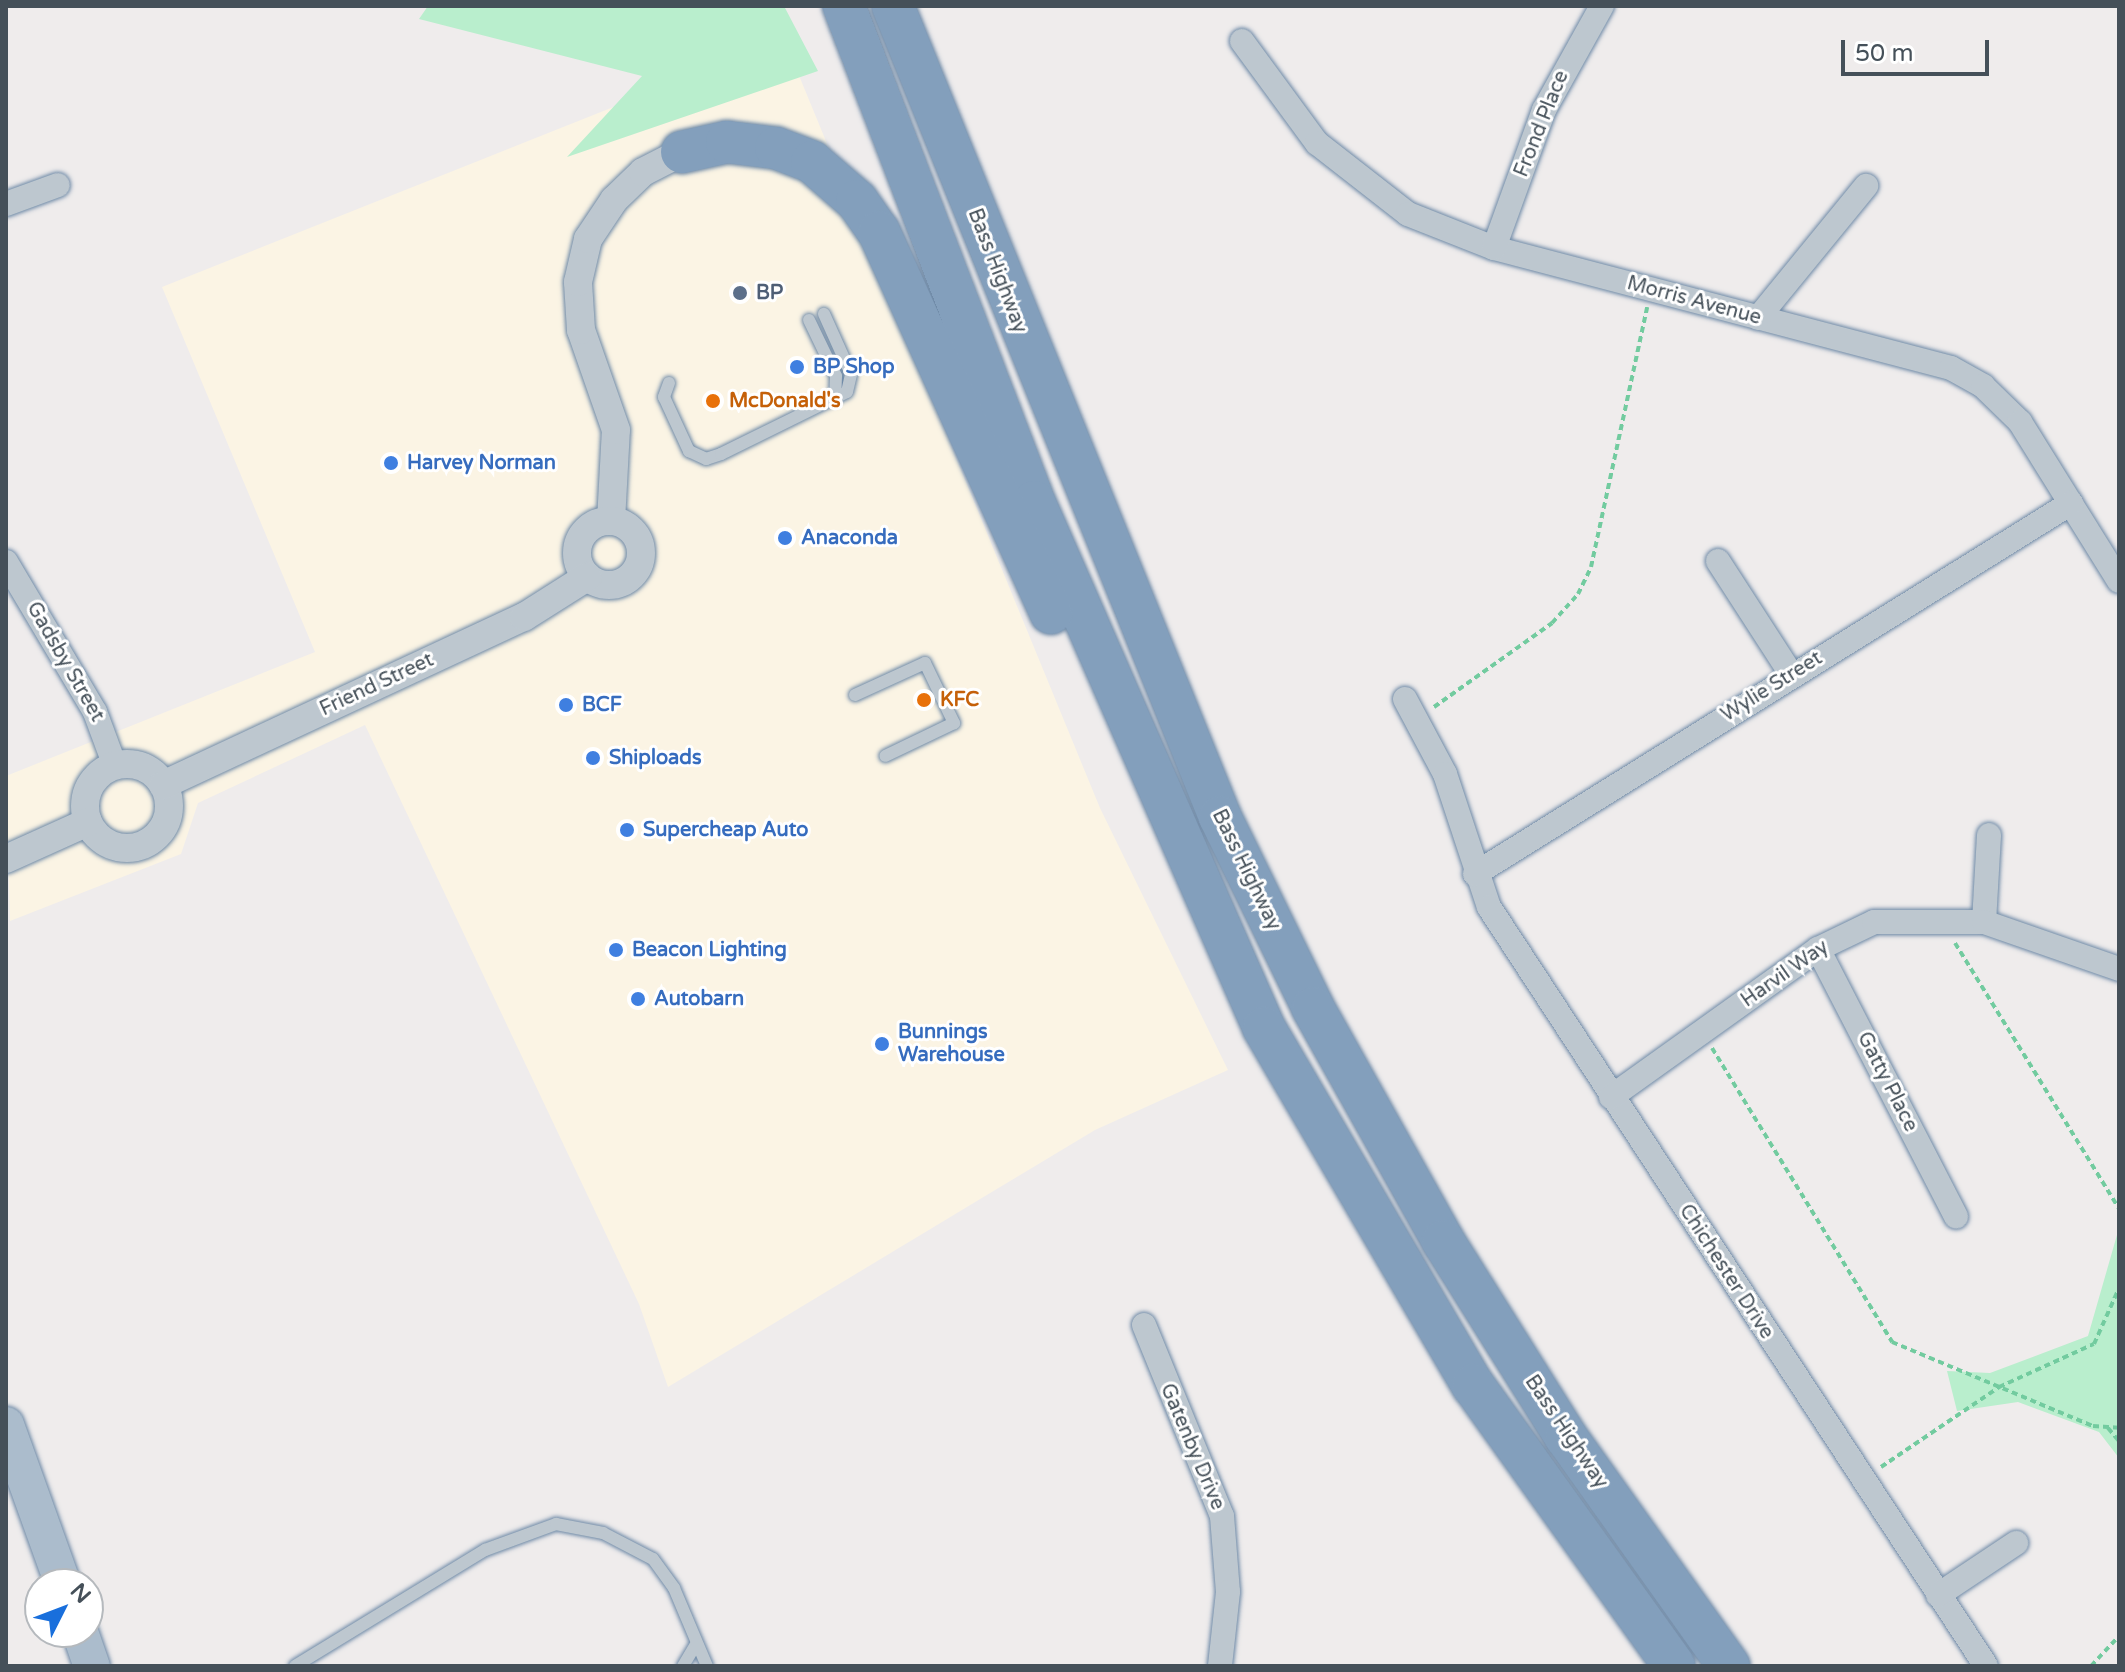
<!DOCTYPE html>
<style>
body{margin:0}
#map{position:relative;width:2125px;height:1672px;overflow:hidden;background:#efecec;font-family:"Varela Round",sans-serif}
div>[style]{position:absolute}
.commercial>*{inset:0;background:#fbf4e4}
.green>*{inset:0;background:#b9eecd}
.path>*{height:4px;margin-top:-2px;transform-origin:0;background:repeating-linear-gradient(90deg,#72cb9f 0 6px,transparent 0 10px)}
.roads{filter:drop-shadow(0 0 2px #6f8aa7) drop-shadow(0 0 2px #6f8aa7)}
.service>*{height:12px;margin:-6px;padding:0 6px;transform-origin:6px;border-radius:6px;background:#bdc7cf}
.minor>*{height:24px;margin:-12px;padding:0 12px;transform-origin:12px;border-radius:12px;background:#bdc7cf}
.tertiary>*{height:28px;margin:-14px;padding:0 14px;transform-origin:14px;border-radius:14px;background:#bdc7cf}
.tertiary>.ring{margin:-14px;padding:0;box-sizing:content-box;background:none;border:28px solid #bdc7cf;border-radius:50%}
.primary>*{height:36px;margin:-18px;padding:0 18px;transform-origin:18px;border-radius:18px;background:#abbccc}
.motorway>*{height:42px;margin:-21px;padding:0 21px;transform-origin:21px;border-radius:21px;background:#839fbc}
.dots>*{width:22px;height:22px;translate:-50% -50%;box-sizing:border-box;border:4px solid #fff;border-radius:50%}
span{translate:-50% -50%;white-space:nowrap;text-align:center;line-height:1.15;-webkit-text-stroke:6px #fff;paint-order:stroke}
.street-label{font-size:20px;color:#455059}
.service-label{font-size:20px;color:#4e5e75;font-weight:700}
.left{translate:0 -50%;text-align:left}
.shop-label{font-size:20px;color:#366cbe;font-weight:700}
.food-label{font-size:20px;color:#c56008;font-weight:700}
.frame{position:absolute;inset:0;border:8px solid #455059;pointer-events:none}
.north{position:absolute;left:24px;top:1568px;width:80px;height:80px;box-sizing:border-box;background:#fff;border:2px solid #b5b9bd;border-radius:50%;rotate:48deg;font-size:22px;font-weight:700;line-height:32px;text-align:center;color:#455059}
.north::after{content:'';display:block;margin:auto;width:28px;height:36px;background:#196fdc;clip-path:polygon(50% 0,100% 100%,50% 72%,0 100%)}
.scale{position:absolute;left:1841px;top:40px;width:148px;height:36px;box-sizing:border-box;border:4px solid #455059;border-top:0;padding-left:10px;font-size:24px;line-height:28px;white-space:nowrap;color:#455059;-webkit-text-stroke:6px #fff;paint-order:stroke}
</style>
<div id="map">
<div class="commercial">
<i style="clip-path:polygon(784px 39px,1100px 808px,1228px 1070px,1095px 1130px,668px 1387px,639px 1304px,365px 725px,198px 803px,181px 854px,10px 921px,6px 776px,315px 652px,162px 287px)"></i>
</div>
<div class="green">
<i style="clip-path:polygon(428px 6px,784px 6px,818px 71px,567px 157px,642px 76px,419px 19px)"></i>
<i style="clip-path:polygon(2119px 1228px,2119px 1458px,2099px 1432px,2018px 1402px,1957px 1411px,1947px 1371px,1990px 1373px,2088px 1336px)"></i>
</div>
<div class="path">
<i style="left:1434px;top:707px;width:145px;rotate:-35.4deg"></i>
<i style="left:1552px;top:623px;width:39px;rotate:-48deg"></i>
<i style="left:1578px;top:594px;width:30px;rotate:-64deg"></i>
<i style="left:1591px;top:567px;width:266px;rotate:-77.8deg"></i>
<i style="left:1955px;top:943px;width:312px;rotate:58.3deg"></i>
<i style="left:1712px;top:1048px;width:345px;rotate:58.5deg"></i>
<i style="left:1892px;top:1342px;width:218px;rotate:22.7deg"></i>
<i style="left:2093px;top:1426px;width:26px;rotate:4deg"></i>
<i style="left:2108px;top:1428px;width:17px;rotate:50deg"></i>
<i style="left:1881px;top:1467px;width:143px;rotate:-34.1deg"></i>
<i style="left:1999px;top:1387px;width:104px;rotate:-24.4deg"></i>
<i style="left:2094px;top:1344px;width:61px;rotate:-65.9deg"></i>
<i style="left:2091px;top:1666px;width:41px;rotate:-47deg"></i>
</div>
<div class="roads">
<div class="service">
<i style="left:809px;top:320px;width:62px;rotate:64.3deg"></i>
<i style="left:836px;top:376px;width:23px;rotate:92deg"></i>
<i style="left:669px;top:383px;width:15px;rotate:110deg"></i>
<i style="left:664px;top:397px;width:60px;rotate:65.2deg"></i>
<i style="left:689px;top:451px;width:19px;rotate:25deg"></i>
<i style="left:706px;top:459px;width:16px;rotate:-18deg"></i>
<i style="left:721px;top:454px;width:140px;rotate:-26.2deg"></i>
<i style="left:847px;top:392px;width:18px;rotate:-77deg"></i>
<i style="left:851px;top:374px;width:66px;rotate:-114.2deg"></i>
<i style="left:855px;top:695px;width:77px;rotate:-24.6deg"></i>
<i style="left:925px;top:663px;width:67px;rotate:64.2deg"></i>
<i style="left:954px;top:723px;width:76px;rotate:154.4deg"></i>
<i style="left:295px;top:1666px;width:223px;rotate:-31.4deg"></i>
<i style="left:485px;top:1550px;width:76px;rotate:-20.1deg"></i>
<i style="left:556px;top:1524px;width:48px;rotate:10.8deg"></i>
<i style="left:603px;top:1533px;width:56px;rotate:27.5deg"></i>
<i style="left:653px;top:1559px;width:36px;rotate:54deg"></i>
<i style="left:674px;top:1588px;width:85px;rotate:67.1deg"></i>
<i style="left:683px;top:1666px;width:26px;rotate:-59deg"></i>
</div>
<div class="minor">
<i style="left:1242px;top:41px;width:127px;rotate:53.7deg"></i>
<i style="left:1317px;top:143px;width:115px;rotate:38deg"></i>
<i style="left:1408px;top:214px;width:92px;rotate:21.6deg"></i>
<i style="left:1494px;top:248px;width:472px;rotate:14.7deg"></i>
<i style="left:1951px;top:368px;width:37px;rotate:29deg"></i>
<i style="left:1983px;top:386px;width:52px;rotate:44.2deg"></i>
<i style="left:2020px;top:422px;width:187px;rotate:58.1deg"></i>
<i style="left:6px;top:204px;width:55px;rotate:-20.1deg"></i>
<i style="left:1494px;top:248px;width:147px;rotate:-70.1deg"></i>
<i style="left:1544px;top:110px;width:119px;rotate:-60.9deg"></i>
<i style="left:1758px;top:318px;width:171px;rotate:-50.7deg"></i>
<i style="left:1718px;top:561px;width:135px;rotate:57.1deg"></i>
<i style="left:6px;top:562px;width:174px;rotate:59.3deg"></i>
<i style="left:95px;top:712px;width:58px;rotate:69.7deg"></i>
<i style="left:1405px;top:699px;width:85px;rotate:61.9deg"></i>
<i style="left:1445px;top:774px;width:140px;rotate:71.7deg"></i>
<i style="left:1489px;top:907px;width:907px;rotate:56.78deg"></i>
<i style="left:1475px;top:874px;width:702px;rotate:-31.9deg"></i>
<i style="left:1984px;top:922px;width:87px;rotate:-86.7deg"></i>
<i style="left:1818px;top:949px;width:301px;rotate:62.7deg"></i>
<i style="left:1611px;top:1097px;width:254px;rotate:-35.6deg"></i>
<i style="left:1818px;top:949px;width:62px;rotate:-25.7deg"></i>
<i style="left:1874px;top:922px;width:110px"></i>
<i style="left:1984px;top:922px;width:143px;rotate:19.2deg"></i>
<i style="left:1144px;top:1325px;width:206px;rotate:67.8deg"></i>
<i style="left:1222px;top:1516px;width:76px;rotate:85.5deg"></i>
<i style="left:1228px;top:1592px;width:74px;rotate:96.2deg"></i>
<i style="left:1938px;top:1595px;width:94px;rotate:-33.7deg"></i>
</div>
<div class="tertiary">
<i style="left:611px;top:521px;width:91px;rotate:-86.9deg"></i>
<i style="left:616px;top:430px;width:106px;rotate:-109.3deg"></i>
<i style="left:581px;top:330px;width:48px;rotate:-93.6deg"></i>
<i style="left:578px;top:282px;width:44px;rotate:-76.9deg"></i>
<i style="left:588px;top:239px;width:47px;rotate:-56.3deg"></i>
<i style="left:614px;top:200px;width:40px;rotate:-44deg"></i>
<i style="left:643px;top:172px;width:44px;rotate:-27.1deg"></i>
<i class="ring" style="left:577px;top:521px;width:36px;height:36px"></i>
<i class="ring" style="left:85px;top:764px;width:56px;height:56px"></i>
<i style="left:163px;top:785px;width:398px;rotate:-25deg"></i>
<i style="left:524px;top:617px;width:75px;rotate:-32.4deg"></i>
<i style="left:6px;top:859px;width:90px;rotate:-24.3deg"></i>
</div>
<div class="primary">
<i style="left:6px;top:1425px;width:169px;rotate:70.3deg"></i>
<i style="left:80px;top:1632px;width:36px;rotate:71deg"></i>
</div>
<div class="motorway">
<i style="left:844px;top:6px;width:531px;rotate:69.04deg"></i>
<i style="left:1034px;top:502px;width:574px;rotate:66.38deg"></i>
<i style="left:1264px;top:1028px;width:414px;rotate:59.7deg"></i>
<i style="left:1473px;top:1385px;width:345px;rotate:54.4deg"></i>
<i style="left:893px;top:6px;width:874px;rotate:68.04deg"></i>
<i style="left:1220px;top:817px;width:212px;rotate:64deg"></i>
<i style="left:1313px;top:1008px;width:267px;rotate:60.8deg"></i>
<i style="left:1443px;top:1241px;width:231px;rotate:57.9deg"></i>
<i style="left:1566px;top:1437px;width:281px;rotate:54.6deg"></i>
<i style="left:682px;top:152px;width:46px;rotate:-12.5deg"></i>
<i style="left:727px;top:142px;width:49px;rotate:7deg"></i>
<i style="left:776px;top:148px;width:39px;rotate:21deg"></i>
<i style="left:812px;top:162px;width:60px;rotate:40.9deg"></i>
<i style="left:857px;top:201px;width:38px;rotate:55deg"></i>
<i style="left:879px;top:232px;width:418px;rotate:65.7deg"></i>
</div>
</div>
<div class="dots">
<i style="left:740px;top:293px;background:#5c6f8a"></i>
<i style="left:797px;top:367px;background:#3f7fe0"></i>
<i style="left:713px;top:401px;background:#e8710a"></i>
<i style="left:391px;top:463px;background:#3f7fe0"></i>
<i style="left:785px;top:538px;background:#3f7fe0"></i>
<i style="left:924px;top:700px;background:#e8710a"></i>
<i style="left:566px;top:705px;background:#3f7fe0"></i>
<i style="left:593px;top:758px;background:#3f7fe0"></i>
<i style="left:627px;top:830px;background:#3f7fe0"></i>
<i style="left:616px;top:950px;background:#3f7fe0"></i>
<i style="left:638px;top:999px;background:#3f7fe0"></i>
<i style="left:882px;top:1044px;background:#3f7fe0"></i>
</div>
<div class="street-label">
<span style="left:1542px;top:124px;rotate:-68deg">Frond Place</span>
<span style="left:997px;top:271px;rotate:69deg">Bass Highway</span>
<span style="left:1694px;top:301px;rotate:15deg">Morris Avenue</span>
<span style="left:65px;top:662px;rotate:60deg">Gadsby Street</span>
<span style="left:377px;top:685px;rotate:-25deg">Friend Street</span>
<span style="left:1772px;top:687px;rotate:-32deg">Wylie Street</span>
<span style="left:1246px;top:870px;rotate:64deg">Bass Highway</span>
<span style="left:1785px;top:974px;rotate:-35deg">Harvil Way</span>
<span style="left:1887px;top:1082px;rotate:63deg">Gatty Place</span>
<span style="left:1726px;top:1272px;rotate:57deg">Chichester Drive</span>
<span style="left:1566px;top:1432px;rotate:56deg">Bass Highway</span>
<span style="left:1192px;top:1447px;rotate:67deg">Gatenby Drive</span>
</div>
<div class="service-label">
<span class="left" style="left:756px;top:293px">BP</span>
</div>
<div class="shop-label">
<span class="left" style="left:813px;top:367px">BP Shop</span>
<span class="left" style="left:407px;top:463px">Harvey Norman</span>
<span class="left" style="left:801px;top:538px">Anaconda</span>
<span class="left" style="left:582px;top:705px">BCF</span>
<span class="left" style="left:609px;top:758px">Shiploads</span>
<span class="left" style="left:643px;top:830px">Supercheap Auto</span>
<span class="left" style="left:632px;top:950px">Beacon Lighting</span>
<span class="left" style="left:654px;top:999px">Autobarn</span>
<span class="left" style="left:898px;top:1044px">Bunnings<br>Warehouse</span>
</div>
<div class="food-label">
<span class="left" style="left:729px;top:401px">McDonald's</span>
<span class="left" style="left:940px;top:700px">KFC</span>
</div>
<div class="frame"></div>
<div class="north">N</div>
<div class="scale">50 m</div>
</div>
